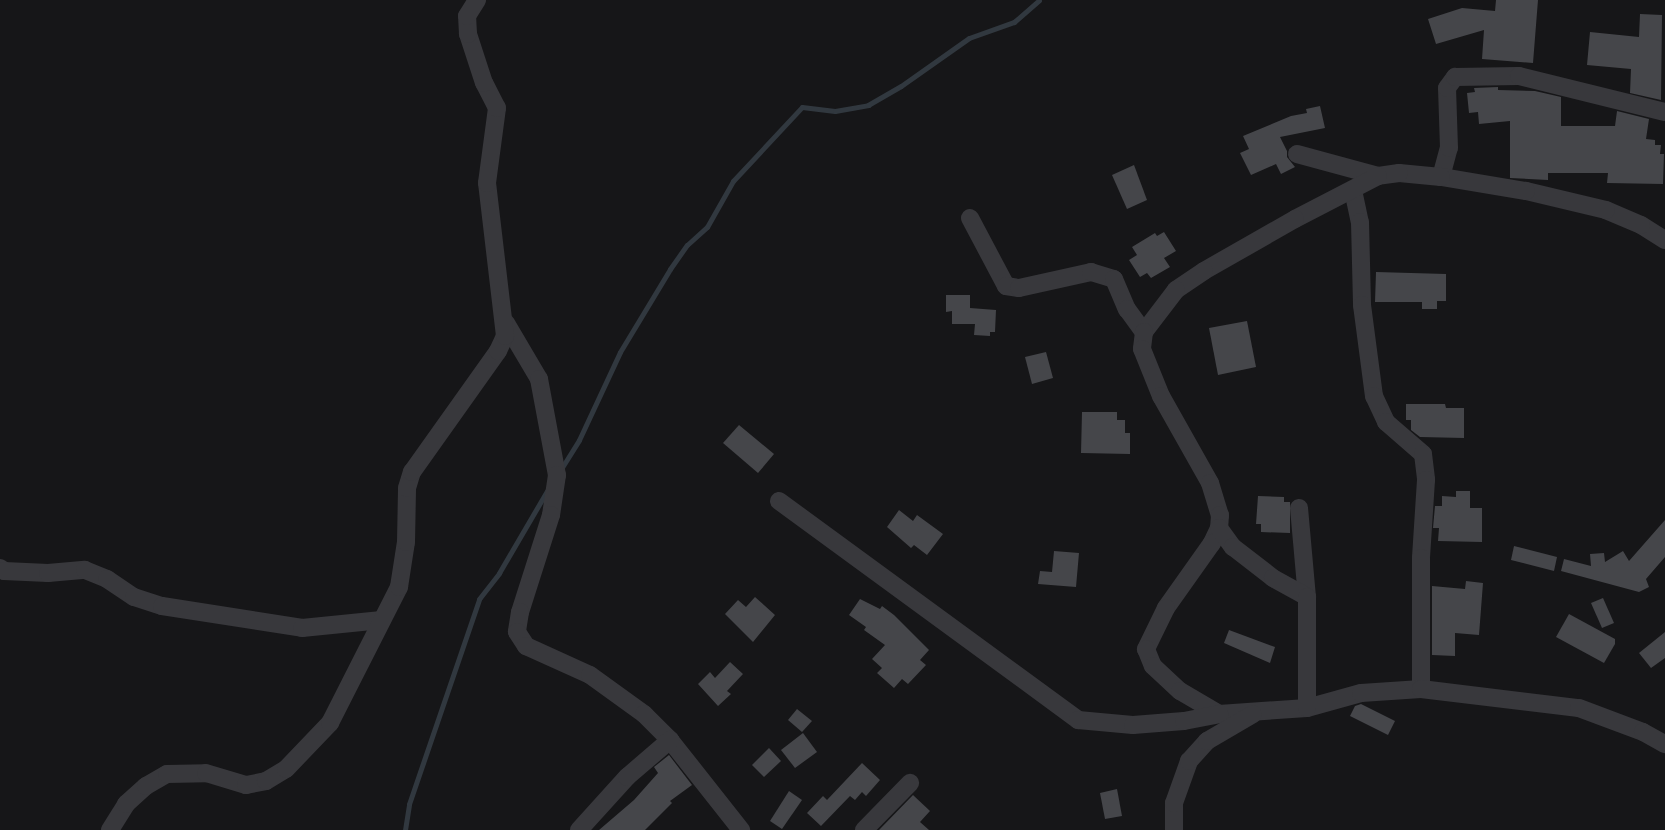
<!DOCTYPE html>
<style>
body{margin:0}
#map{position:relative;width:1665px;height:830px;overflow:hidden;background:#161618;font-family:"PT Sans Narrow",sans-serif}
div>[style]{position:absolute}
.stream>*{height:5px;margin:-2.5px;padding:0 2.5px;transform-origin:2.5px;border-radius:2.5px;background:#31383f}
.building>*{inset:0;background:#45464a}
.minor>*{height:18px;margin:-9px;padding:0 9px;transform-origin:9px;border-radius:9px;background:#38383c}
span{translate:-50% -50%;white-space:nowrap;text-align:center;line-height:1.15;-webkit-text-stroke:3px #111113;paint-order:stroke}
</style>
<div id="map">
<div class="stream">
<i style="left:561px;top:469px;width:34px;rotate:-58deg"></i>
<i style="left:579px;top:440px;width:97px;rotate:-65deg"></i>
<i style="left:620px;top:352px;width:97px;rotate:-58.9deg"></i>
<i style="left:670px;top:269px;width:29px;rotate:-55deg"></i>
<i style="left:687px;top:245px;width:27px;rotate:-42deg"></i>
<i style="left:707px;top:227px;width:53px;rotate:-60.5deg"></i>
<i style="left:733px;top:181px;width:101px;rotate:-47deg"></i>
<i style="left:802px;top:107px;width:33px;rotate:7deg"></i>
<i style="left:835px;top:111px;width:34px;rotate:-10deg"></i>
<i style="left:868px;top:105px;width:38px;rotate:-30deg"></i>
<i style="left:901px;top:86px;width:83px;rotate:-35.2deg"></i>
<i style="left:969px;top:38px;width:48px;rotate:-19.6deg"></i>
<i style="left:1014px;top:22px;width:33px;rotate:-41deg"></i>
<i style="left:405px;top:830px;width:26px;rotate:-81deg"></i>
<i style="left:409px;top:804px;width:217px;rotate:-71.1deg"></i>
<i style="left:479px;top:599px;width:33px;rotate:-52deg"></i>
<i style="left:499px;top:573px;width:95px;rotate:-59.7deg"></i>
</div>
<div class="building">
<i style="clip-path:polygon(1496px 0,1538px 0,1533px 63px,1482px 59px,1484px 30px,1436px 44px,1428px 19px,1462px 8px,1495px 11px)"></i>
<i style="clip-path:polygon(1640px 14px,1662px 15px,1661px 100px,1630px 93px,1631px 69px,1587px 65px,1590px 32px,1639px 37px)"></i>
<i style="clip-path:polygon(1498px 87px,1498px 90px,1535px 91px,1561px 97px,1561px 126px,1615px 126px,1617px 111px,1649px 119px,1646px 139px,1655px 140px,1655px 145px,1661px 145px,1660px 154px,1664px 154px,1663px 184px,1607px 183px,1608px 173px,1548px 173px,1548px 180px,1510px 178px,1510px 121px,1479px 124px,1478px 112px,1469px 113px,1467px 93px,1475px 92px,1474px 88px)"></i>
<i style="clip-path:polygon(1320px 106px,1325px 128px,1280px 137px,1287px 151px,1287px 157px,1295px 167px,1281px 174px,1276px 164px,1251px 175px,1240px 153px,1249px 149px,1243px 136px,1291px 116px,1307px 113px,1306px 109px)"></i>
<i style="clip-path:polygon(1134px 165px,1147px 200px,1127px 209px,1112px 175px)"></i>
<i style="clip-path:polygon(1164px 232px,1176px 251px,1164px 258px,1170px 267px,1151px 278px,1147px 273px,1140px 277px,1129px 260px,1137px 255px,1132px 247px,1155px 233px,1157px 236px)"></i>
<i style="clip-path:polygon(1376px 272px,1446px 274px,1446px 301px,1437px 301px,1437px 309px,1422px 309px,1422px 302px,1375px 302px)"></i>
<i style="clip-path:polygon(946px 295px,970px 295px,970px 308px,996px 310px,995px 332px,990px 332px,990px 336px,974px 335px,975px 324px,952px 324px,952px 311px,946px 312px)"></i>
<i style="clip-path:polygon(1247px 321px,1256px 367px,1218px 375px,1209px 328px)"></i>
<i style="clip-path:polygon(1046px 352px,1053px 378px,1032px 384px,1025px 357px)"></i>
<i style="clip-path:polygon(1406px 404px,1445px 404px,1446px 408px,1464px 408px,1464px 438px,1420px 437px,1411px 430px,1411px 420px,1406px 420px)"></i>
<i style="clip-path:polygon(1082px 412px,1117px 412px,1117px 420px,1125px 420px,1125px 433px,1130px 433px,1130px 454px,1081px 453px)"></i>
<i style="clip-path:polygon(739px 425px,774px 454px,758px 473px,723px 443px)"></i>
<i style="clip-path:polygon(1456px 491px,1470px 491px,1470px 508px,1482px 508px,1482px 542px,1438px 541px,1439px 528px,1433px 528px,1435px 506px,1442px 506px,1442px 496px,1456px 497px)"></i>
<i style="clip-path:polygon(1258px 496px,1284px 497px,1284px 502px,1290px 502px,1290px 533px,1261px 532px,1261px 524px,1256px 524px)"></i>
<i style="clip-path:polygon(899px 510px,913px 521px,917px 515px,943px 534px,927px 555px,914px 545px,911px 548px,887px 527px)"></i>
<i style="clip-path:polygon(1665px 520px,1665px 557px,1646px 579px,1649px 587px,1639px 592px,1561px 571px,1564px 559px,1591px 566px,1590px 554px,1604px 553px,1605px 562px,1623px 551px,1629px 561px)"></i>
<i style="clip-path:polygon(1514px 546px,1557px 557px,1554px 571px,1511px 560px)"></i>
<i style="clip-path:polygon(1054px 551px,1079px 553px,1076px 587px,1038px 584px,1040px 571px,1052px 572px)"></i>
<i style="clip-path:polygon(1466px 581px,1483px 583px,1479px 635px,1455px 633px,1455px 656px,1432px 655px,1432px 586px,1465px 589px)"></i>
<i style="clip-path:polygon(755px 597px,775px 615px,753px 642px,725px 614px,738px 600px,746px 607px)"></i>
<i style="clip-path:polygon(1603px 598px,1614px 623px,1602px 628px,1591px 603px)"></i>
<i style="clip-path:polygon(860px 599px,880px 609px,882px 606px,894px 615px,929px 650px,920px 660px,926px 665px,908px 684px,902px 679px,894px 688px,877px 673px,882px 668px,872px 659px,885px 645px,864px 630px,866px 627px,849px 615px)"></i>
<i style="clip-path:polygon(1569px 614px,1615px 639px,1615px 644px,1604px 663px,1556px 637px)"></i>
<i style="clip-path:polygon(1229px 630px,1275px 647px,1270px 663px,1224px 643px)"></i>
<i style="clip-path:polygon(1665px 632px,1665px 658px,1651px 668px,1639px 653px)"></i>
<i style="clip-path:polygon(730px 662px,743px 674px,727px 691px,731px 694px,718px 706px,698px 684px,710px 672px,715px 678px)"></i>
<i style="clip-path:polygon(1361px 704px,1395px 721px,1388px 735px,1350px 716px,1355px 706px)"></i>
<i style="clip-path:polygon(797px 709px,812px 721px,802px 732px,788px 720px)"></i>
<i style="clip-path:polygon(803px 733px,817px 752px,795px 768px,781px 750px)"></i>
<i style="clip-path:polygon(769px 748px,781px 761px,764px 777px,752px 765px)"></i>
<i style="clip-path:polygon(669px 755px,692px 785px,670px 801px,672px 803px,645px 830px,599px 830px,634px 800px,658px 773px,654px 767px)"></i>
<i style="clip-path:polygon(862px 763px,880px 780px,866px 796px,862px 792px,855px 800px,850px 796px,821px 826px,807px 813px,823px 796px,827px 800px)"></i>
<i style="clip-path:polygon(1117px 789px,1122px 816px,1105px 819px,1100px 793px)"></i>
<i style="clip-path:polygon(789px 791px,802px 800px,782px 829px,770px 821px)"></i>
<i style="clip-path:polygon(913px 795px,930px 811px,920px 822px,929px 830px,879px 830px)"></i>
</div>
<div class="minor">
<i style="left:1297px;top:154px;width:84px;rotate:15.2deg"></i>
<i style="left:1441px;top:177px;width:30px;rotate:-75deg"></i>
<i style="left:1449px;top:148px;width:60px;rotate:-91.9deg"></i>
<i style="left:1447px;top:88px;width:14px;rotate:-54deg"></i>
<i style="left:1455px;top:77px;width:64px;rotate:-0.9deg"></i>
<i style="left:1519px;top:76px;width:150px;rotate:13.9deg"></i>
<i style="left:1353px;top:190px;width:33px;rotate:78deg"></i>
<i style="left:1360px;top:222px;width:83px;rotate:88.6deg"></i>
<i style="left:1362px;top:305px;width:92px;rotate:82.5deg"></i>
<i style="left:1374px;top:396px;width:29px;rotate:65deg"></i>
<i style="left:1386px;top:422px;width:49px;rotate:40.9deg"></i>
<i style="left:1423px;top:454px;width:26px;rotate:83deg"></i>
<i style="left:1426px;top:480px;width:78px;rotate:93.7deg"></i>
<i style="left:1421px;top:558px;width:131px;rotate:90deg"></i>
<i style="left:970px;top:218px;width:77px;rotate:62.1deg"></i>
<i style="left:1006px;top:286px;width:13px;rotate:9deg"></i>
<i style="left:1019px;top:288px;width:74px;rotate:-12.5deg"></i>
<i style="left:1091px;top:272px;width:24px;rotate:17deg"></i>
<i style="left:1114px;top:279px;width:33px;rotate:67deg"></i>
<i style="left:1127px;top:309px;width:29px;rotate:54deg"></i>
<i style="left:1665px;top:240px;width:28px;rotate:-148deg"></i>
<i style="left:1641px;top:225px;width:38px;rotate:-157deg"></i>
<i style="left:1606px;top:210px;width:82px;rotate:-166.6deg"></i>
<i style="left:1526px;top:191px;width:86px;rotate:-170.6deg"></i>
<i style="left:1441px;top:177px;width:42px;rotate:-174.6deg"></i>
<i style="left:1399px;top:173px;width:21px;rotate:172deg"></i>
<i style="left:1378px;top:176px;width:93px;rotate:152.6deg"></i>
<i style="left:1295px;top:219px;width:105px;rotate:150.3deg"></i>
<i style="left:1204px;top:271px;width:34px;rotate:146deg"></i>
<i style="left:1176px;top:290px;width:53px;rotate:127.3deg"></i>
<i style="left:1144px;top:332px;width:17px;rotate:97deg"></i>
<i style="left:1142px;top:349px;width:51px;rotate:68deg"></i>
<i style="left:1161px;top:396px;width:100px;rotate:60.6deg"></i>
<i style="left:1210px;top:483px;width:34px;rotate:73deg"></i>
<i style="left:1220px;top:515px;width:13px;rotate:94deg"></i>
<i style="left:1219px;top:528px;width:17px;rotate:115deg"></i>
<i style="left:1212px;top:543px;width:80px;rotate:125.3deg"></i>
<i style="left:1166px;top:608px;width:46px;rotate:116deg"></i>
<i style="left:1146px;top:649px;width:18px;rotate:68deg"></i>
<i style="left:1153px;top:666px;width:37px;rotate:43deg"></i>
<i style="left:1180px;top:691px;width:45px;rotate:30.5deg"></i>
<i style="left:1219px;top:714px;width:88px;rotate:-3.9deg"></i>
<i style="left:1307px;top:708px;width:56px;rotate:-15.5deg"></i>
<i style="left:1361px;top:693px;width:60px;rotate:-3.8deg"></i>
<i style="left:1421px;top:689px;width:159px;rotate:6.9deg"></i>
<i style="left:1579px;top:708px;width:68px;rotate:20.6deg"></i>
<i style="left:1643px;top:732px;width:25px;rotate:29deg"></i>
<i style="left:506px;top:323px;width:65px;rotate:59.5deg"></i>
<i style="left:539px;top:379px;width:98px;rotate:79.4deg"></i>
<i style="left:557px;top:475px;width:40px;rotate:98.5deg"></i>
<i style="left:551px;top:515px;width:102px;rotate:107.7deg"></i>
<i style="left:520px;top:612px;width:20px;rotate:99deg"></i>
<i style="left:517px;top:632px;width:17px;rotate:57deg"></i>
<i style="left:526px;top:646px;width:70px;rotate:24.4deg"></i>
<i style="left:590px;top:675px;width:67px;rotate:35.8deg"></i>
<i style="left:644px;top:714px;width:37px;rotate:45deg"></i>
<i style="left:670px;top:740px;width:115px;rotate:51.7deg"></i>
<i style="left:779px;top:501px;width:371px;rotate:36.2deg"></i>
<i style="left:1078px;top:720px;width:55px;rotate:5.2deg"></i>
<i style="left:1133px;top:725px;width:51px;rotate:-4.5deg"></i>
<i style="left:1184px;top:721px;width:36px;rotate:-11deg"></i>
<i style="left:1299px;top:508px;width:89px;rotate:84.9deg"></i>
<i style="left:1219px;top:528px;width:24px;rotate:54deg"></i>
<i style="left:1233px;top:547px;width:51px;rotate:37.8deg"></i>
<i style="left:1273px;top:578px;width:39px;rotate:29deg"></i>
<i style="left:1307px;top:597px;width:111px;rotate:90deg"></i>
<i style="left:0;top:568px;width:5px;rotate:37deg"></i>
<i style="left:4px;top:571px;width:44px;rotate:2.6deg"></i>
<i style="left:48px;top:573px;width:37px;rotate:-5deg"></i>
<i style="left:85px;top:570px;width:24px;rotate:22deg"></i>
<i style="left:107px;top:579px;width:32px;rotate:34deg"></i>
<i style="left:134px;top:597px;width:29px;rotate:18deg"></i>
<i style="left:162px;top:606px;width:142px;rotate:8.9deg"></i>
<i style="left:302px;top:628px;width:80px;rotate:-5.7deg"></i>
<i style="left:110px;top:830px;width:31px;rotate:-58deg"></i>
<i style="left:126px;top:804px;width:27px;rotate:-42deg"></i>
<i style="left:146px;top:786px;width:24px;rotate:-30deg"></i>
<i style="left:167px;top:774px;width:39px;rotate:-1deg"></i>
<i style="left:206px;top:773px;width:42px;rotate:16.7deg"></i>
<i style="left:246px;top:785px;width:20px;rotate:-11deg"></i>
<i style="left:266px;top:781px;width:23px;rotate:-31deg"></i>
<i style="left:286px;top:769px;width:64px;rotate:-46.3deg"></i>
<i style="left:330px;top:723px;width:153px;rotate:-63.1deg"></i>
<i style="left:399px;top:587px;width:46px;rotate:-81.2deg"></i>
<i style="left:406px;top:542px;width:54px;rotate:-88.9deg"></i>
<i style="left:407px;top:488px;width:17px;rotate:-73deg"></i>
<i style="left:412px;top:472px;width:148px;rotate:-54.6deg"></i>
<i style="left:498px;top:351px;width:17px;rotate:-65deg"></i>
<i style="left:505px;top:336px;width:154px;rotate:-96.7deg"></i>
<i style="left:487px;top:183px;width:76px;rotate:-82.4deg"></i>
<i style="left:497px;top:108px;width:28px;rotate:-117deg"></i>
<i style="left:484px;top:83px;width:52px;rotate:-108.1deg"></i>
<i style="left:468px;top:34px;width:18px;rotate:-93deg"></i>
<i style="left:467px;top:16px;width:19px;rotate:-58deg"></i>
<i style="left:579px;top:830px;width:72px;rotate:-47.8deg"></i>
<i style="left:627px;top:777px;width:57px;rotate:-40.7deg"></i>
<i style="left:864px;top:830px;width:66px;rotate:-45.6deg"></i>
<i style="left:1174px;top:830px;width:27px;rotate:-90deg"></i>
<i style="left:1174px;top:803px;width:45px;rotate:-70.3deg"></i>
<i style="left:1189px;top:761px;width:27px;rotate:-48deg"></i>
<i style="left:1207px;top:741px;width:53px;rotate:-30.4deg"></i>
</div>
</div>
